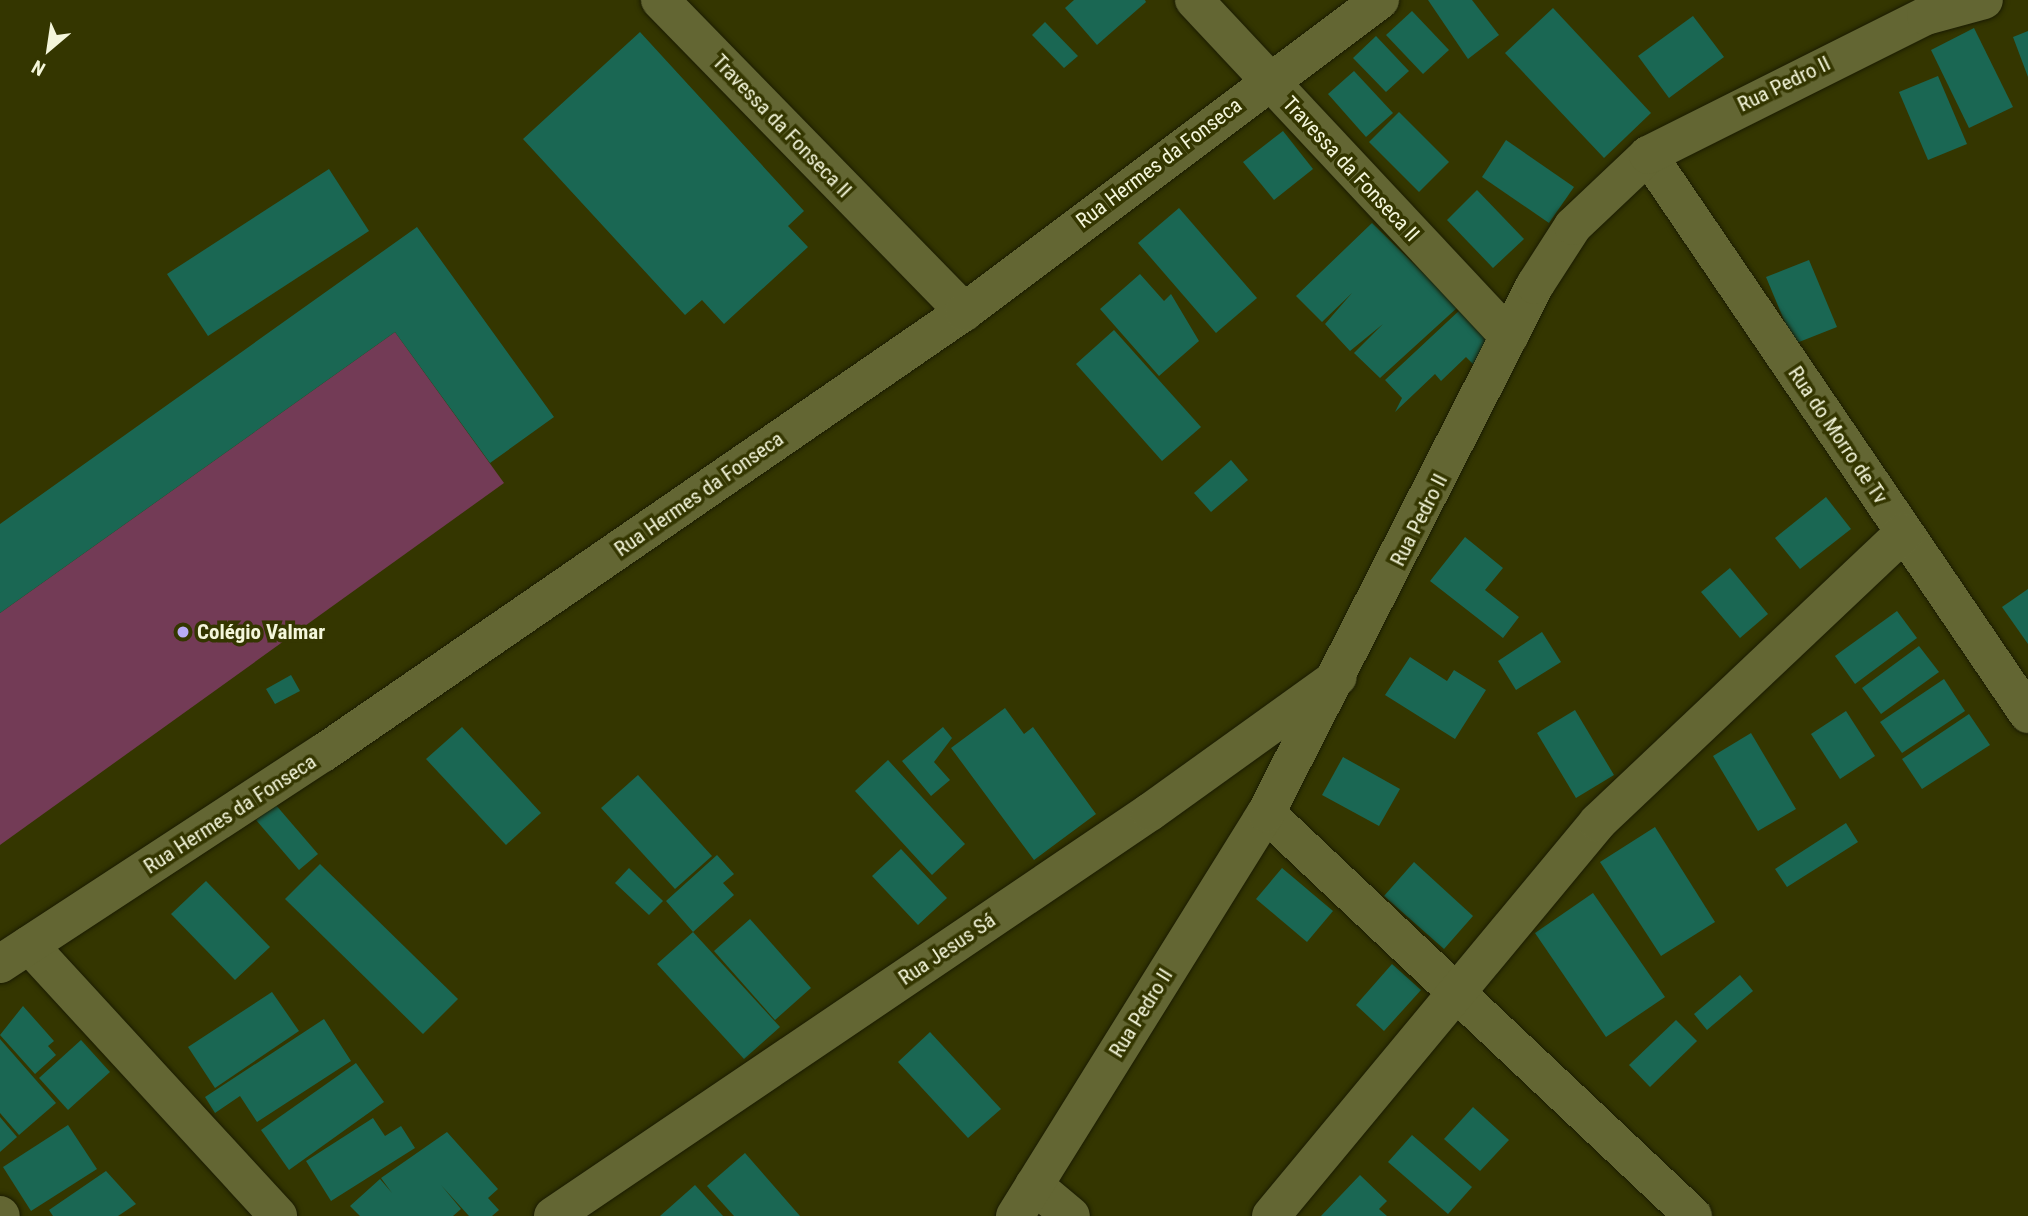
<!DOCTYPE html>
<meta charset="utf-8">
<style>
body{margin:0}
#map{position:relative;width:2028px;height:1216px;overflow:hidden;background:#343600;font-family:"Roboto Condensed",sans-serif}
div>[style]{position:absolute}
.green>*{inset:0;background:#733b56}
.building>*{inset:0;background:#1a6753}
.roads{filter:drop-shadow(0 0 2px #1b1c03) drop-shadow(0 0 2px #1b1c03)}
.minor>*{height:38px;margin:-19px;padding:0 19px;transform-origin:19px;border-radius:19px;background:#636633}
.tertiary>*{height:38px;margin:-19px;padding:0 19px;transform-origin:19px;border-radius:19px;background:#636633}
.dots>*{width:19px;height:19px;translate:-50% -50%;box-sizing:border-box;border:4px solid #343600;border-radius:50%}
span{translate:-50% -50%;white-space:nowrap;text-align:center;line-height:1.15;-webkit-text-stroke:7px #343600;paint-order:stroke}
.street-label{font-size:21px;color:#f4f6db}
.poi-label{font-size:21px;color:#f4f6db;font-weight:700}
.left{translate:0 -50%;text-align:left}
.north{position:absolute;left:14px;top:14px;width:70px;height:70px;-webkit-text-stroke:5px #343600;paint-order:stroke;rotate:209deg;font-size:19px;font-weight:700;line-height:28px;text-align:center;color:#f4f6db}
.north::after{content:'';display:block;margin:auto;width:24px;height:32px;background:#f4f6db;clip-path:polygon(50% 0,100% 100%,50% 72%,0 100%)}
</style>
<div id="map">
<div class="green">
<i style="clip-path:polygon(395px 332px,504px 483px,0 845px,0 613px)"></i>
</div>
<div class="building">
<i style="clip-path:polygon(1074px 0,1145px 0,1146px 2px,1097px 45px,1065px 8px)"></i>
<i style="clip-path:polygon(1428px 0,1472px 0,1499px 35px,1468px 59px)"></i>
<i style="clip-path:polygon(1553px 8px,1651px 113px,1604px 158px,1505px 53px)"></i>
<i style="clip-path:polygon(1412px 11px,1449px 50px,1423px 74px,1386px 35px)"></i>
<i style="clip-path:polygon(1693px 16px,1724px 57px,1669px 98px,1638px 56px)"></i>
<i style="clip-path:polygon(1045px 22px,1078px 56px,1064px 68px,1032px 35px)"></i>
<i style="clip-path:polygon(1974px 28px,2013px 107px,1969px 128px,1931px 50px)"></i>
<i style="clip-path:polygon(2028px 31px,2028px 77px,2013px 37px)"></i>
<i style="clip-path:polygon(640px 32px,804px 211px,788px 226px,808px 247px,724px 324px,702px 300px,685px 315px,523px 139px)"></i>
<i style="clip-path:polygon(1376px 36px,1409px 71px,1386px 92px,1353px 58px)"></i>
<i style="clip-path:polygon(1354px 71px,1393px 113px,1366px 137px,1328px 94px)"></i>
<i style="clip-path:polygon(1938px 76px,1967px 144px,1928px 160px,1899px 92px)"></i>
<i style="clip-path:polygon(1399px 112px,1449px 162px,1419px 192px,1369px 142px)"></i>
<i style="clip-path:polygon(1283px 131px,1313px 169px,1274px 200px,1243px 162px)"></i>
<i style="clip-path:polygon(1506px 140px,1574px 187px,1549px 223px,1482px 177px)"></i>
<i style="clip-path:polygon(329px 169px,369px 231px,208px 336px,167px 274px)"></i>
<i style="clip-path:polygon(1477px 190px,1524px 239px,1493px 268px,1447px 220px)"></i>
<i style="clip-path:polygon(1179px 208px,1257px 298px,1216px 333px,1138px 243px)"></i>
<i style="clip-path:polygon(1372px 223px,1458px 307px,1380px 378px,1354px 353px,1383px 324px,1350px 351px,1325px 324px,1352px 293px,1322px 322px,1296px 296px)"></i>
<i style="clip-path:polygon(417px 227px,554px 417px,490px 463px,395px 332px,0 613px,0 524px)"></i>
<i style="clip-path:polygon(1809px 260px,1837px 327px,1794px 344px,1766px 277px)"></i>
<i style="clip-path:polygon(1140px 274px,1164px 301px,1171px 294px,1199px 341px,1159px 376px,1100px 309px)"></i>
<i style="clip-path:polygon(1462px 308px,1491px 339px,1476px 367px,1466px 357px,1441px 381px,1435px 374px,1395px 412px,1402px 398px,1385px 380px)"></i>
<i style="clip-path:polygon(1114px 330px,1201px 427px,1162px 461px,1076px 364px)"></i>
<i style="clip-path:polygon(1231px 460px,1248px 480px,1211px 512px,1194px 493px)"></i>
<i style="clip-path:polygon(1826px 497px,1851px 529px,1800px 569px,1775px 538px)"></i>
<i style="clip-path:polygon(1465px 537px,1503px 568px,1485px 590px,1519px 617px,1503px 638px,1430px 581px)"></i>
<i style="clip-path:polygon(1730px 568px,1768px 614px,1740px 638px,1701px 592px)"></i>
<i style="clip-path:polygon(2028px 589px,2028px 644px,2002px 607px)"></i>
<i style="clip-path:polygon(1897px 611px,1917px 638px,1855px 684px,1835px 656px)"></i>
<i style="clip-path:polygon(1542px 632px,1561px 662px,1516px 690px,1498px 661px)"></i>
<i style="clip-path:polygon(1919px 646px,1939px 672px,1881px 714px,1862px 688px)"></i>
<i style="clip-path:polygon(1410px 657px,1447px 681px,1454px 670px,1486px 690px,1455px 739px,1385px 695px)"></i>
<i style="clip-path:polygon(291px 675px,300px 691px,275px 704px,266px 689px)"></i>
<i style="clip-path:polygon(1944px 679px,1965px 711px,1902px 753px,1880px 722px)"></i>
<i style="clip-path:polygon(1005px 708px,1024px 734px,1033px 727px,1096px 814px,1034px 860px,951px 748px)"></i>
<i style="clip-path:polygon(1575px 710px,1614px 775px,1576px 798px,1537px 733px)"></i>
<i style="clip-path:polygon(1846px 711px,1875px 756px,1840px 779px,1811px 734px)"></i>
<i style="clip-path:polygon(1969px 714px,1990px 745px,1922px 789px,1902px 759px)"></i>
<i style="clip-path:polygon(462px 727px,541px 813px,506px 845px,426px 759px)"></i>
<i style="clip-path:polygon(943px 727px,952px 738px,934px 762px,950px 780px,931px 796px,902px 761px)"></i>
<i style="clip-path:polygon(1751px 733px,1796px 809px,1758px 831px,1713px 756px)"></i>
<i style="clip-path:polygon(1343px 757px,1400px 789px,1379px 826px,1322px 795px)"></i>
<i style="clip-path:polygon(888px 760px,965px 844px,932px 875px,855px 791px)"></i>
<i style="clip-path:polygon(638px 775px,712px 856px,675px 889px,601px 808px)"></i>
<i style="clip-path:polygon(275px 804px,318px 854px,299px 870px,256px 820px)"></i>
<i style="clip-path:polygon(1846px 823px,1858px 842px,1787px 887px,1775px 869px)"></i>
<i style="clip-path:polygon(1655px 827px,1715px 922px,1661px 956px,1600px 862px)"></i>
<i style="clip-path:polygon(901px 849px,947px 898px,918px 925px,872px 876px)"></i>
<i style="clip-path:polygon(717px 855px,734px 874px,723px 883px,734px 895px,693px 932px,666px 901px)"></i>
<i style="clip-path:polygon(1414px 862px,1473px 916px,1444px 949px,1384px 896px)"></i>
<i style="clip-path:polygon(320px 864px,458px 999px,423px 1034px,285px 899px)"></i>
<i style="clip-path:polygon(629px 868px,663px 901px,649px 915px,615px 883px)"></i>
<i style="clip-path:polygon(1282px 868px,1333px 911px,1307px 942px,1256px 899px)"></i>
<i style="clip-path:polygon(206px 881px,270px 947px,235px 980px,171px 914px)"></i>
<i style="clip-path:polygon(1593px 893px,1665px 997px,1606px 1037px,1535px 933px)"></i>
<i style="clip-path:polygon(750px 919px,811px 988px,775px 1020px,714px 951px)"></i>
<i style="clip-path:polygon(693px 932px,780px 1027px,744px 1059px,657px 964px)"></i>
<i style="clip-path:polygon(1392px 964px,1421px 990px,1384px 1031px,1356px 1005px)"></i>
<i style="clip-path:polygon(1740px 975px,1753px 991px,1707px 1030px,1694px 1014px)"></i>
<i style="clip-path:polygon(272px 992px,299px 1031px,215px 1088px,188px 1047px)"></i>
<i style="clip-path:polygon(23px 1006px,54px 1041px,48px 1046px,56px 1055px,35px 1074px,0 1035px)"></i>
<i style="clip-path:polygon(324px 1019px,351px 1061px,257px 1122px,240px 1096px,215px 1113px,205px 1097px)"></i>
<i style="clip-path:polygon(1676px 1020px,1697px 1041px,1650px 1087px,1629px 1065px)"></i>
<i style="clip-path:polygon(930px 1032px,1001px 1109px,968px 1138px,898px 1062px)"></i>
<i style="clip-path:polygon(0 1039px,56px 1103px,19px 1135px,0 1113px)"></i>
<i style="clip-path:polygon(81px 1040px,110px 1072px,68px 1110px,39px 1078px)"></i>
<i style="clip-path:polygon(356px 1063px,384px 1102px,289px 1170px,261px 1130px)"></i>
<i style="clip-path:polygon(1473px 1107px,1509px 1140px,1480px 1171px,1444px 1139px)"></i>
<i style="clip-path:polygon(0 1117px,17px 1137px,0 1152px)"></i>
<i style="clip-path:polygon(373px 1118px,385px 1136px,401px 1126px,415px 1148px,331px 1201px,306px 1161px)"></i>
<i style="clip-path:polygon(68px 1125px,97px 1169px,31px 1211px,3px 1167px)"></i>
<i style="clip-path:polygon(447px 1132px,498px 1189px,488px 1198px,499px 1210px,492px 1216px,469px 1216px,441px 1185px,461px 1209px,453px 1216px,360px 1216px,350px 1206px,380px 1179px,392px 1193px,381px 1178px)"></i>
<i style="clip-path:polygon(1412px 1135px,1472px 1187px,1448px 1214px,1388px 1162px)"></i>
<i style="clip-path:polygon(745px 1153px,800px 1216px,734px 1216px,707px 1186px)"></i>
<i style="clip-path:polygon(106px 1171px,136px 1204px,118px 1216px,53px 1216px,49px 1210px)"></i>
<i style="clip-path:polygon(1360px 1175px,1387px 1201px,1379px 1209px,1387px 1216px,1321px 1216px)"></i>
<i style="clip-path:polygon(695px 1185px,723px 1216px,660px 1216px)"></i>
</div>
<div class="roads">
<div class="minor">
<i style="left:660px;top:0;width:436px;rotate:45.7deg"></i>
<i style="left:1194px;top:0;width:461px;rotate:46.9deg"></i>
<i style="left:1648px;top:155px;width:676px;rotate:55.79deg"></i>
<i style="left:1266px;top:813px;width:587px;rotate:43.34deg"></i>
<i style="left:29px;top:945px;width:368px;rotate:47.4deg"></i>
<i style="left:0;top:964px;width:386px;rotate:-33.2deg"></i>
<i style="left:323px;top:753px;width:778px;rotate:-34.53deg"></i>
<i style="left:964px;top:312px;width:520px;rotate:-36.87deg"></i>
<i style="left:1034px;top:1185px;width:48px;rotate:40deg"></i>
<i style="left:0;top:1215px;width:1px;rotate:45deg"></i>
<i style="left:553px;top:1216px;width:721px;rotate:-34.09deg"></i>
<i style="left:1150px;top:812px;width:231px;rotate:-35.7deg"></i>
<i style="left:1271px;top:1216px;width:512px;rotate:-50.31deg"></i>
<i style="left:1598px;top:822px;width:421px;rotate:-43.4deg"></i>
</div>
<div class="tertiary">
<i style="left:1015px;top:1216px;width:475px;rotate:-58.1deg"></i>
<i style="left:1266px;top:813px;width:593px;rotate:-63deg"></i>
<i style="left:1535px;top:285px;width:70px;rotate:-57.2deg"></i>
<i style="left:1573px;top:226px;width:103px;rotate:-43.4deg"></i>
<i style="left:1648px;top:155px;width:311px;rotate:-26.6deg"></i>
<i style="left:1926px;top:16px;width:60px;rotate:-15.4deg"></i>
</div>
</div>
<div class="dots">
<i style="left:183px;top:632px;background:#b8abf7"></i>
</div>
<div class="street-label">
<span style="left:1784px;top:84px;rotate:-26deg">Rua Pedro II</span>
<span style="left:782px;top:126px;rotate:46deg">Travessa da Fonseca II</span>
<span style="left:1159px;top:163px;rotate:-37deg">Rua Hermes da Fonseca</span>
<span style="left:1351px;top:169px;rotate:47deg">Travessa da Fonseca II</span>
<span style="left:1838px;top:435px;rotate:56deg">Rua do Morro de Tv</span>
<span style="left:699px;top:494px;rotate:-35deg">Rua Hermes da Fonseca</span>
<span style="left:1419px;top:520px;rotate:-63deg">Rua Pedro II</span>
<span style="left:230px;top:814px;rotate:-33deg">Rua Hermes da Fonseca</span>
<span style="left:947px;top:949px;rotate:-34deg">Rua Jesus Sá</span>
<span style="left:1141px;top:1013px;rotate:-58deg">Rua Pedro II</span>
</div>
<div class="poi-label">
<span class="left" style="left:197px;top:632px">Colégio Valmar</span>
</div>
<div class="north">N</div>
</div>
